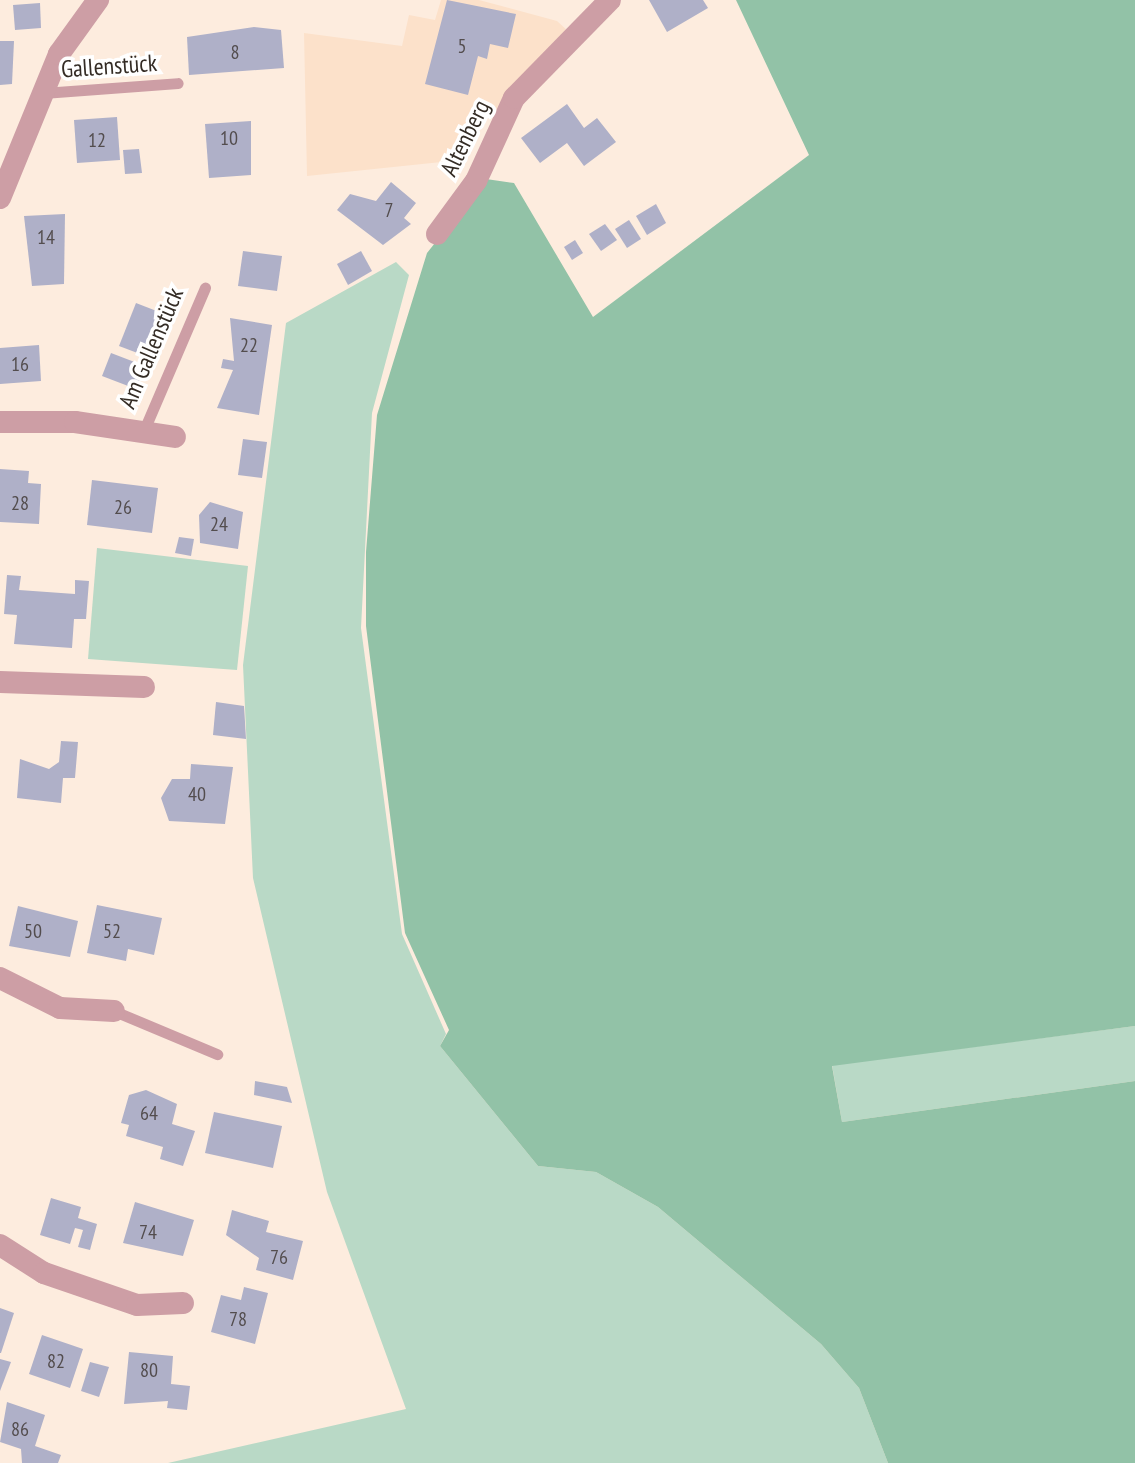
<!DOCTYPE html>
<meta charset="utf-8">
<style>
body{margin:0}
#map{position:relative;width:1135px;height:1463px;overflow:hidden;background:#fdecde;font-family:"PT Sans Narrow",sans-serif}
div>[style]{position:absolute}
.built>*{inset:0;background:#fce1ca}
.green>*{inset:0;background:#b9d9c6}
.forest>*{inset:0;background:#92c2a7}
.building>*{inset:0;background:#afb0c8}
.service>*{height:11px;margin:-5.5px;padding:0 5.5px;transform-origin:5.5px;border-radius:5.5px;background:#cd9ea5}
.minor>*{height:22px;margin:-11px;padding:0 11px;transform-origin:11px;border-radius:11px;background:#cd9ea5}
span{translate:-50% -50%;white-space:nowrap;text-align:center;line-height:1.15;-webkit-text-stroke:7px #fff;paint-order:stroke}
.number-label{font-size:20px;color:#534d4e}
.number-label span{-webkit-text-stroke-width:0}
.street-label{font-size:24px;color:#342c25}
</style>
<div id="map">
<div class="built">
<i style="clip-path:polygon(441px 0,479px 0,557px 21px,568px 31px,488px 118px,468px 117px,451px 161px,307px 176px,304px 33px,402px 46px,409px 15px,435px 20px)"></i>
</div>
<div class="green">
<i style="clip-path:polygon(396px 262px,409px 275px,372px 413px,361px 628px,402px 934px,446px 1034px,440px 1046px,538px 1166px,596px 1172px,658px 1207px,821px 1344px,859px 1388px,888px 1463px,168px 1463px,406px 1409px,327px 1192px,253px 878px,243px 665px,286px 323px)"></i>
<i style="clip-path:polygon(97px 548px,248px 566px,237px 670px,88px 659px)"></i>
<i style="clip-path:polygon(1135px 1026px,1135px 1081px,842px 1122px,832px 1065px)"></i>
</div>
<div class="forest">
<i style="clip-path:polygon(736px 0,1135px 0,1135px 1026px,832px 1066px,842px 1122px,1135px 1081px,1135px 1463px,888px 1463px,859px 1388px,821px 1344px,658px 1207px,596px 1172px,538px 1166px,440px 1046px,449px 1030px,405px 933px,366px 626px,366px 552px,377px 415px,427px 253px,486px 179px,514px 183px,593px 317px,809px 155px)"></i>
</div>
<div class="building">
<i style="clip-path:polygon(447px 0,516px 14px,508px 48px,490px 44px,487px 59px,478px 56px,468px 95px,425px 84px)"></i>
<i style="clip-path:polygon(649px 0,703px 0,708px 8px,667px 32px)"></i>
<i style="clip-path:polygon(40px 3px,41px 28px,15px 30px,13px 5px)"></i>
<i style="clip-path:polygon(254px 27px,281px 30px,284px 68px,189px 75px,187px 37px)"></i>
<i style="clip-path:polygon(0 41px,14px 41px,12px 84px,0 85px)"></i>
<i style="clip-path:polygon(567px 104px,584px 128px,597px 118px,616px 142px,584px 166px,567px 143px,540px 163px,521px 138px)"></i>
<i style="clip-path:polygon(117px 117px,120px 160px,77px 163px,74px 120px)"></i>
<i style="clip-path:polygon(251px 121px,251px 175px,209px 178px,205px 124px)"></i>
<i style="clip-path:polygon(139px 149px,142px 173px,125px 174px,123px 150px)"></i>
<i style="clip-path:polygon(391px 182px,416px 203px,404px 218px,411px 224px,383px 245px,337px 210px,350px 194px,376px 201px)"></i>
<i style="clip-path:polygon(656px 204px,666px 223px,647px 235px,636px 216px)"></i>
<i style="clip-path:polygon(65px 214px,64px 284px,32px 286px,24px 216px)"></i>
<i style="clip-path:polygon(629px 220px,641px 239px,627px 248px,615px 229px)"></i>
<i style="clip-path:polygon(605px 224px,617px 240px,601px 251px,589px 234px)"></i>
<i style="clip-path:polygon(575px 240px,583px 253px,572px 260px,564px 247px)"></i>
<i style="clip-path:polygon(243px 251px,282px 256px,277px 291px,238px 286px)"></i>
<i style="clip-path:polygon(361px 251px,372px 271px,348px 285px,337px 264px)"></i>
<i style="clip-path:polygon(136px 303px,172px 317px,156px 360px,119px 346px)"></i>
<i style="clip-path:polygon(230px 318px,272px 325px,259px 415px,217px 408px,233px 370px,221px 368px,223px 359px,234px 361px)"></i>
<i style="clip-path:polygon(39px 345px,41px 381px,0 384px,0 348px)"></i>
<i style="clip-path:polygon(111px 353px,145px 366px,136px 389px,102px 376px)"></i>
<i style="clip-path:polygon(243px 439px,267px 442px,262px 478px,238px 475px)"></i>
<i style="clip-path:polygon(0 469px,29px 471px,28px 483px,41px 484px,39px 524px,0 522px)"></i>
<i style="clip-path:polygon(92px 480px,158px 488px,152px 533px,87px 525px)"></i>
<i style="clip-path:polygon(210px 502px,243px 512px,238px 549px,200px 543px,199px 515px)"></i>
<i style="clip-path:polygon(179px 537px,194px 539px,191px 556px,175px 553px)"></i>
<i style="clip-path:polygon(7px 575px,21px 576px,19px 590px,75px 594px,75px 580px,89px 581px,86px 619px,74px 619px,72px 648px,14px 644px,17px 615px,4px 614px)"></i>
<i style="clip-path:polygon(216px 702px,244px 706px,246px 739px,213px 735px)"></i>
<i style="clip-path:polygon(61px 741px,78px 742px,75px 778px,63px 778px,61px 803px,17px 798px,20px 759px,49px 769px,59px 762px)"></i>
<i style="clip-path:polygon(191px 764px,233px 767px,225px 824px,169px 821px,161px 798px,172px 779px,190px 779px)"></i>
<i style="clip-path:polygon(97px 905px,162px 918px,154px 955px,128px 949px,126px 961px,87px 953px)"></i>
<i style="clip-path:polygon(18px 906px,78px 921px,70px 957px,9px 946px)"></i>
<i style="clip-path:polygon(255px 1081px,287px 1087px,292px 1103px,254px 1095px)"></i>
<i style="clip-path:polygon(146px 1090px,177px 1104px,172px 1124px,195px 1131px,183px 1166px,160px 1159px,163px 1147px,126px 1136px,129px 1125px,121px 1123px,129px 1095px)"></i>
<i style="clip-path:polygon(214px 1112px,282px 1126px,273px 1168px,205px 1153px)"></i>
<i style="clip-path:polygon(51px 1198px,81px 1207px,78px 1218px,97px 1224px,90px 1250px,78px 1247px,83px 1230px,75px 1228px,70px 1244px,40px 1235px)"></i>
<i style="clip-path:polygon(135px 1202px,194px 1220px,183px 1256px,123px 1243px)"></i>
<i style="clip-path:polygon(232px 1210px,269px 1221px,266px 1232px,303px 1241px,293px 1280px,256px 1270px,259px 1258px,226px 1235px)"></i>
<i style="clip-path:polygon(244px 1287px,268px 1293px,255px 1344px,211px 1332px,221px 1295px,241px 1300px)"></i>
<i style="clip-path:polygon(0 1308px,14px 1313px,1px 1353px,0 1353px)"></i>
<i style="clip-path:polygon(42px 1335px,83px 1349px,70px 1388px,29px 1374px)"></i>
<i style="clip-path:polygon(129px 1352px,173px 1356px,171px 1384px,190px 1386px,187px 1410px,167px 1408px,168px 1401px,124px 1404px)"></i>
<i style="clip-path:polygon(0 1359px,11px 1362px,0 1391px)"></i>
<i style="clip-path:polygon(90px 1362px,109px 1367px,99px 1397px,81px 1391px)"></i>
<i style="clip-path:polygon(7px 1402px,45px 1415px,35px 1446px,61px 1455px,58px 1463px,22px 1463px,21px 1449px,0 1442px)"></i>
</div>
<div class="service">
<i style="left:43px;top:93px;width:135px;rotate:-4.2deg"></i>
<i style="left:144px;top:430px;width:155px;rotate:-66.8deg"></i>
<i style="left:114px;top:1011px;width:112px;rotate:22.7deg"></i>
</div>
<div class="minor">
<i style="left:0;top:198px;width:156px;rotate:-67.7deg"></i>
<i style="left:59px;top:54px;width:67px;rotate:-54.2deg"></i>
<i style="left:437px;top:234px;width:66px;rotate:-53.7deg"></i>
<i style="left:476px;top:181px;width:91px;rotate:-65.4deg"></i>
<i style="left:514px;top:98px;width:137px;rotate:-45.6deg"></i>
<i style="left:0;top:422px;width:75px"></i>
<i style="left:75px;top:422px;width:101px;rotate:8.5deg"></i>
<i style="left:0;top:682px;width:144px;rotate:2deg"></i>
<i style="left:0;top:978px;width:67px;rotate:26.6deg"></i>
<i style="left:60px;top:1008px;width:54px;rotate:3.2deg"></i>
<i style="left:0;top:1245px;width:52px;rotate:32.5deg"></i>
<i style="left:44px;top:1273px;width:98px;rotate:19deg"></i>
<i style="left:137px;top:1305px;width:46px;rotate:-2.5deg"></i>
</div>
<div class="number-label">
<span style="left:462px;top:46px">5</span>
<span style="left:235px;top:52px">8</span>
<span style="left:229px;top:138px">10</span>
<span style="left:97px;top:140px">12</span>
<span style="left:389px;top:210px">7</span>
<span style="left:46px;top:237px">14</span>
<span style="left:249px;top:345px">22</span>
<span style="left:20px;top:364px">16</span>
<span style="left:20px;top:503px">28</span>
<span style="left:123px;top:507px">26</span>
<span style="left:219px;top:524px">24</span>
<span style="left:197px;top:794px">40</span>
<span style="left:33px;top:931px">50</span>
<span style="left:112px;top:931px">52</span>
<span style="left:149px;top:1113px">64</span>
<span style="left:148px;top:1232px">74</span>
<span style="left:279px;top:1257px">76</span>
<span style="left:238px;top:1319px">78</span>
<span style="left:56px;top:1361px">82</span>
<span style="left:149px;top:1370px">80</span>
<span style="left:20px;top:1429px">86</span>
</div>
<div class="street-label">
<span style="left:109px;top:66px;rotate:-4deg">Gallenstück</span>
<span style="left:465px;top:138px;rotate:-64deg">Altenberg</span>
<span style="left:151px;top:348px;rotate:-67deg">Am Gallenstück</span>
</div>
</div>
